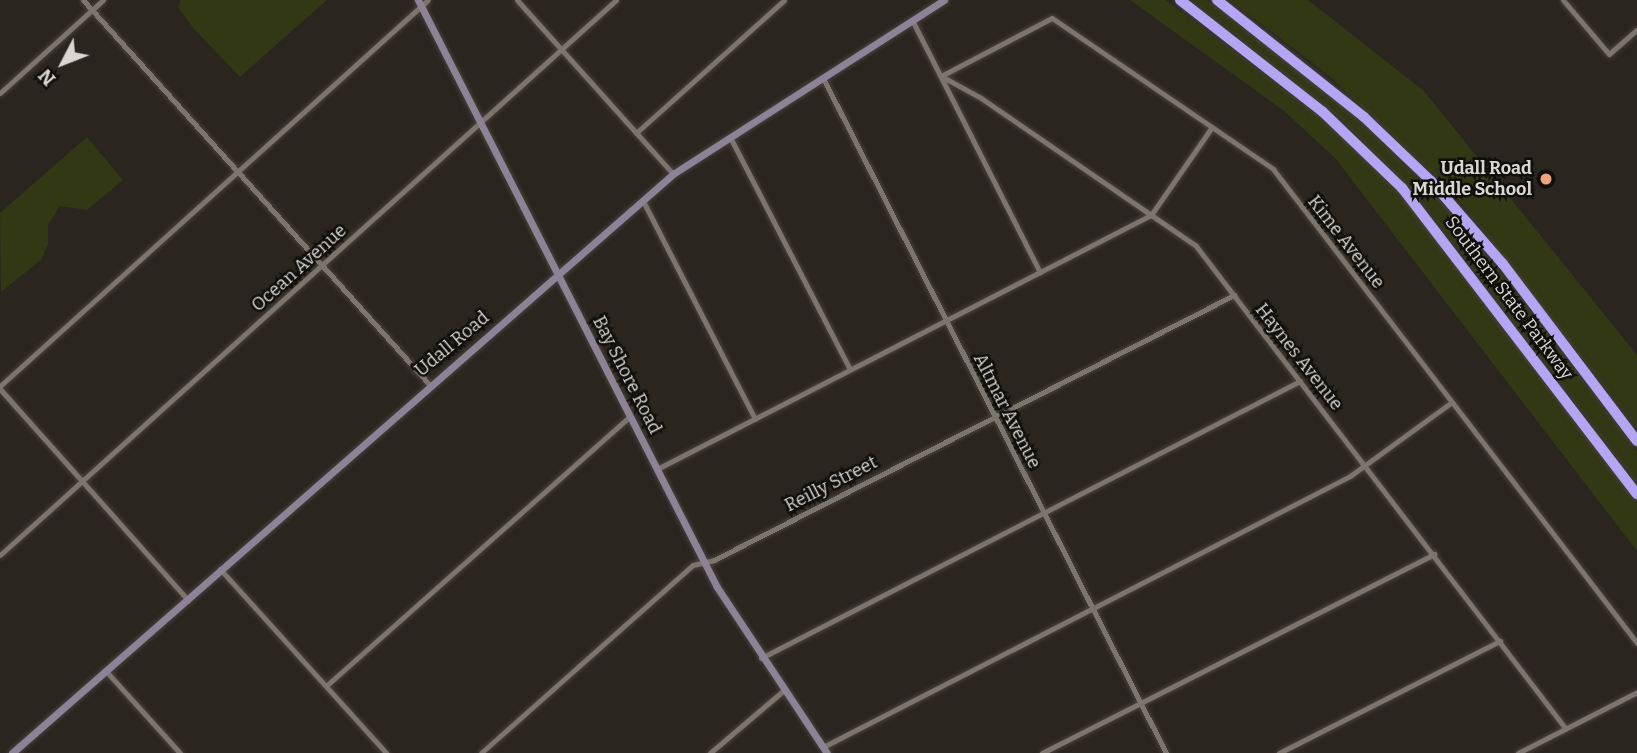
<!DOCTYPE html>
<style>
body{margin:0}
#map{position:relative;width:1637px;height:753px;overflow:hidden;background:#2a251f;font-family:Bitter,serif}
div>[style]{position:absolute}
.green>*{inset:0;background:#323714}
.roads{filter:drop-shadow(0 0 2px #47423d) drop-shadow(0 0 2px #47423d)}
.street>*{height:5px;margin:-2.5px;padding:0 2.5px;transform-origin:2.5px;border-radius:2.5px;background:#7b756e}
.secondary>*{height:7px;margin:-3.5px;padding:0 3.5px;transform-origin:3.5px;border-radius:3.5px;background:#8d8396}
.highway>*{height:10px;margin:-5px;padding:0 5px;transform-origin:5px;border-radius:5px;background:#b6a5f3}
.dots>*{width:19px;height:19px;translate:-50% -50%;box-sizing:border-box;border:4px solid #110f0c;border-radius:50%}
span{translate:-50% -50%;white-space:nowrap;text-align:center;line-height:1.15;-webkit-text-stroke:5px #110f0c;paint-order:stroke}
.poi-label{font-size:18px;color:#dad7d3;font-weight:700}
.right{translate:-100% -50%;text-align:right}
.street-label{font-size:18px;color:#dad7d3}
.north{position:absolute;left:28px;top:28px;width:70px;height:70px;-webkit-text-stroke:5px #110f0c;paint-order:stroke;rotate:228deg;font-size:19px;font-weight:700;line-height:28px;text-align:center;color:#dad7d3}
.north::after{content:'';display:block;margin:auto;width:24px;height:32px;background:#dad7d3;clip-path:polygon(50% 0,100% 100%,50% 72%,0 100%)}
</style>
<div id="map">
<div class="green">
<i style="clip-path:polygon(181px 0,327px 0,240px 77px,194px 29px,178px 7px)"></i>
<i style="clip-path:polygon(1130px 0,1166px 0,1324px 120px,1399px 192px,1637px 503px,1637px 551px,1335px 158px,1284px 111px)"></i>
<i style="clip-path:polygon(1192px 0,1207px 0,1347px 109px,1457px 217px,1637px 451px,1637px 483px,1415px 193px,1340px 118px)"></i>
<i style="clip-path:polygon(1230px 0,1308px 0,1424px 91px,1637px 355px,1637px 428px,1451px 190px,1328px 75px)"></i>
<i style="clip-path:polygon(87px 137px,123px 180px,87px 210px,60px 206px,48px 225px,48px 244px,41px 260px,1px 292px,0 213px)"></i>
</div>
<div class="roads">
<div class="street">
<i style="left:83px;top:0;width:517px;rotate:47.98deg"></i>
<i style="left:517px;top:0;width:234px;rotate:48.1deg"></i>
<i style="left:1563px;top:0;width:71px;rotate:49.6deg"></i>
<i style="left:1609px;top:54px;width:37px;rotate:-41deg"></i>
<i style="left:912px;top:20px;width:283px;rotate:63.1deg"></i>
<i style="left:941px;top:76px;width:125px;rotate:-27.6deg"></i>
<i style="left:1052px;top:18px;width:268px;rotate:34.3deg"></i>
<i style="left:1273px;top:169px;width:598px;rotate:52.48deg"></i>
<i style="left:941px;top:76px;width:46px;rotate:28.8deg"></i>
<i style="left:981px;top:98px;width:261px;rotate:34.5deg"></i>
<i style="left:1196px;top:246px;width:608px;rotate:52.55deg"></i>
<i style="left:824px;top:80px;width:755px;rotate:63.06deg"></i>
<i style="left:0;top:93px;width:139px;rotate:-42.1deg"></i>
<i style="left:636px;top:133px;width:199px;rotate:-41.9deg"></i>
<i style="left:730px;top:137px;width:261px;rotate:62.7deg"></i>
<i style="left:643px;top:201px;width:245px;rotate:62.8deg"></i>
<i style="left:0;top:386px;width:576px;rotate:-42.05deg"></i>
<i style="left:0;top:389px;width:283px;rotate:48.3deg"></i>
<i style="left:657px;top:469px;width:555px;rotate:-27.21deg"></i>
<i style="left:1151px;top:215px;width:107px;rotate:-55.3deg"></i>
<i style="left:0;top:555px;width:829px;rotate:-42.02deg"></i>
<i style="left:220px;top:569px;width:248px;rotate:47.9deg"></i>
<i style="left:761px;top:658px;width:606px;rotate:-27.2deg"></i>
<i style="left:105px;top:670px;width:112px;rotate:47.9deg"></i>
<i style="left:326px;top:686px;width:407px;rotate:-41.6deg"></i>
<i style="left:823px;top:747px;width:593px;rotate:-27.21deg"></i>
<i style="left:1350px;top:476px;width:126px;rotate:-36deg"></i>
<i style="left:481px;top:753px;width:283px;rotate:-41.6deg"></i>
<i style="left:693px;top:565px;width:22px;rotate:-13deg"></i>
<i style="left:714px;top:560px;width:584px;rotate:-27deg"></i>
<i style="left:710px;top:753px;width:97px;rotate:-40.4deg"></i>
<i style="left:1042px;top:753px;width:440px;rotate:-26.9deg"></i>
<i style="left:1279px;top:753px;width:248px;rotate:-26.9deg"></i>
<i style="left:1518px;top:753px;width:134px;rotate:-27.1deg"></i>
</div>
<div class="secondary">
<i style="left:418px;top:0;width:659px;rotate:63.01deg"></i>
<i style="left:717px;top:587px;width:199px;rotate:56.5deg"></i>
<i style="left:12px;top:753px;width:879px;rotate:-41.22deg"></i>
<i style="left:673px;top:174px;width:322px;rotate:-32.7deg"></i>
</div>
<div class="highway">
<i style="left:1180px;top:0;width:182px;rotate:38.1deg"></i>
<i style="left:1323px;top:112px;width:110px;rotate:43.9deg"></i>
<i style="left:1402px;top:188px;width:386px;rotate:52.5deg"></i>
<i style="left:1217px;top:0;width:188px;rotate:38.5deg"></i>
<i style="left:1364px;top:117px;width:93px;rotate:43.7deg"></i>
<i style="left:1431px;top:181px;width:110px;rotate:49.1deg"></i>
<i style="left:1503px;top:264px;width:222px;rotate:52.9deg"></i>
</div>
</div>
<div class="dots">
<i style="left:1546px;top:179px;background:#f0a27a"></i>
</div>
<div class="poi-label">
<span class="right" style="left:1532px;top:179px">Udall Road<br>Middle School</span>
</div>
<div class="street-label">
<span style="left:1346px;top:242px;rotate:52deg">Kime Avenue</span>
<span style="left:299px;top:268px;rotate:-42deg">Ocean Avenue</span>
<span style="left:1509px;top:298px;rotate:53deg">Southern State Parkway</span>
<span style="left:452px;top:344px;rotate:-40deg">Udall Road</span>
<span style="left:1299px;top:357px;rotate:52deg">Haynes Avenue</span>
<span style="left:627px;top:375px;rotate:63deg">Bay Shore Road</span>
<span style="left:1007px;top:411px;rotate:63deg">Altmar Avenue</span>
<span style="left:831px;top:484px;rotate:-27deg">Reilly Street</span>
</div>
<div class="north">N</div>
</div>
